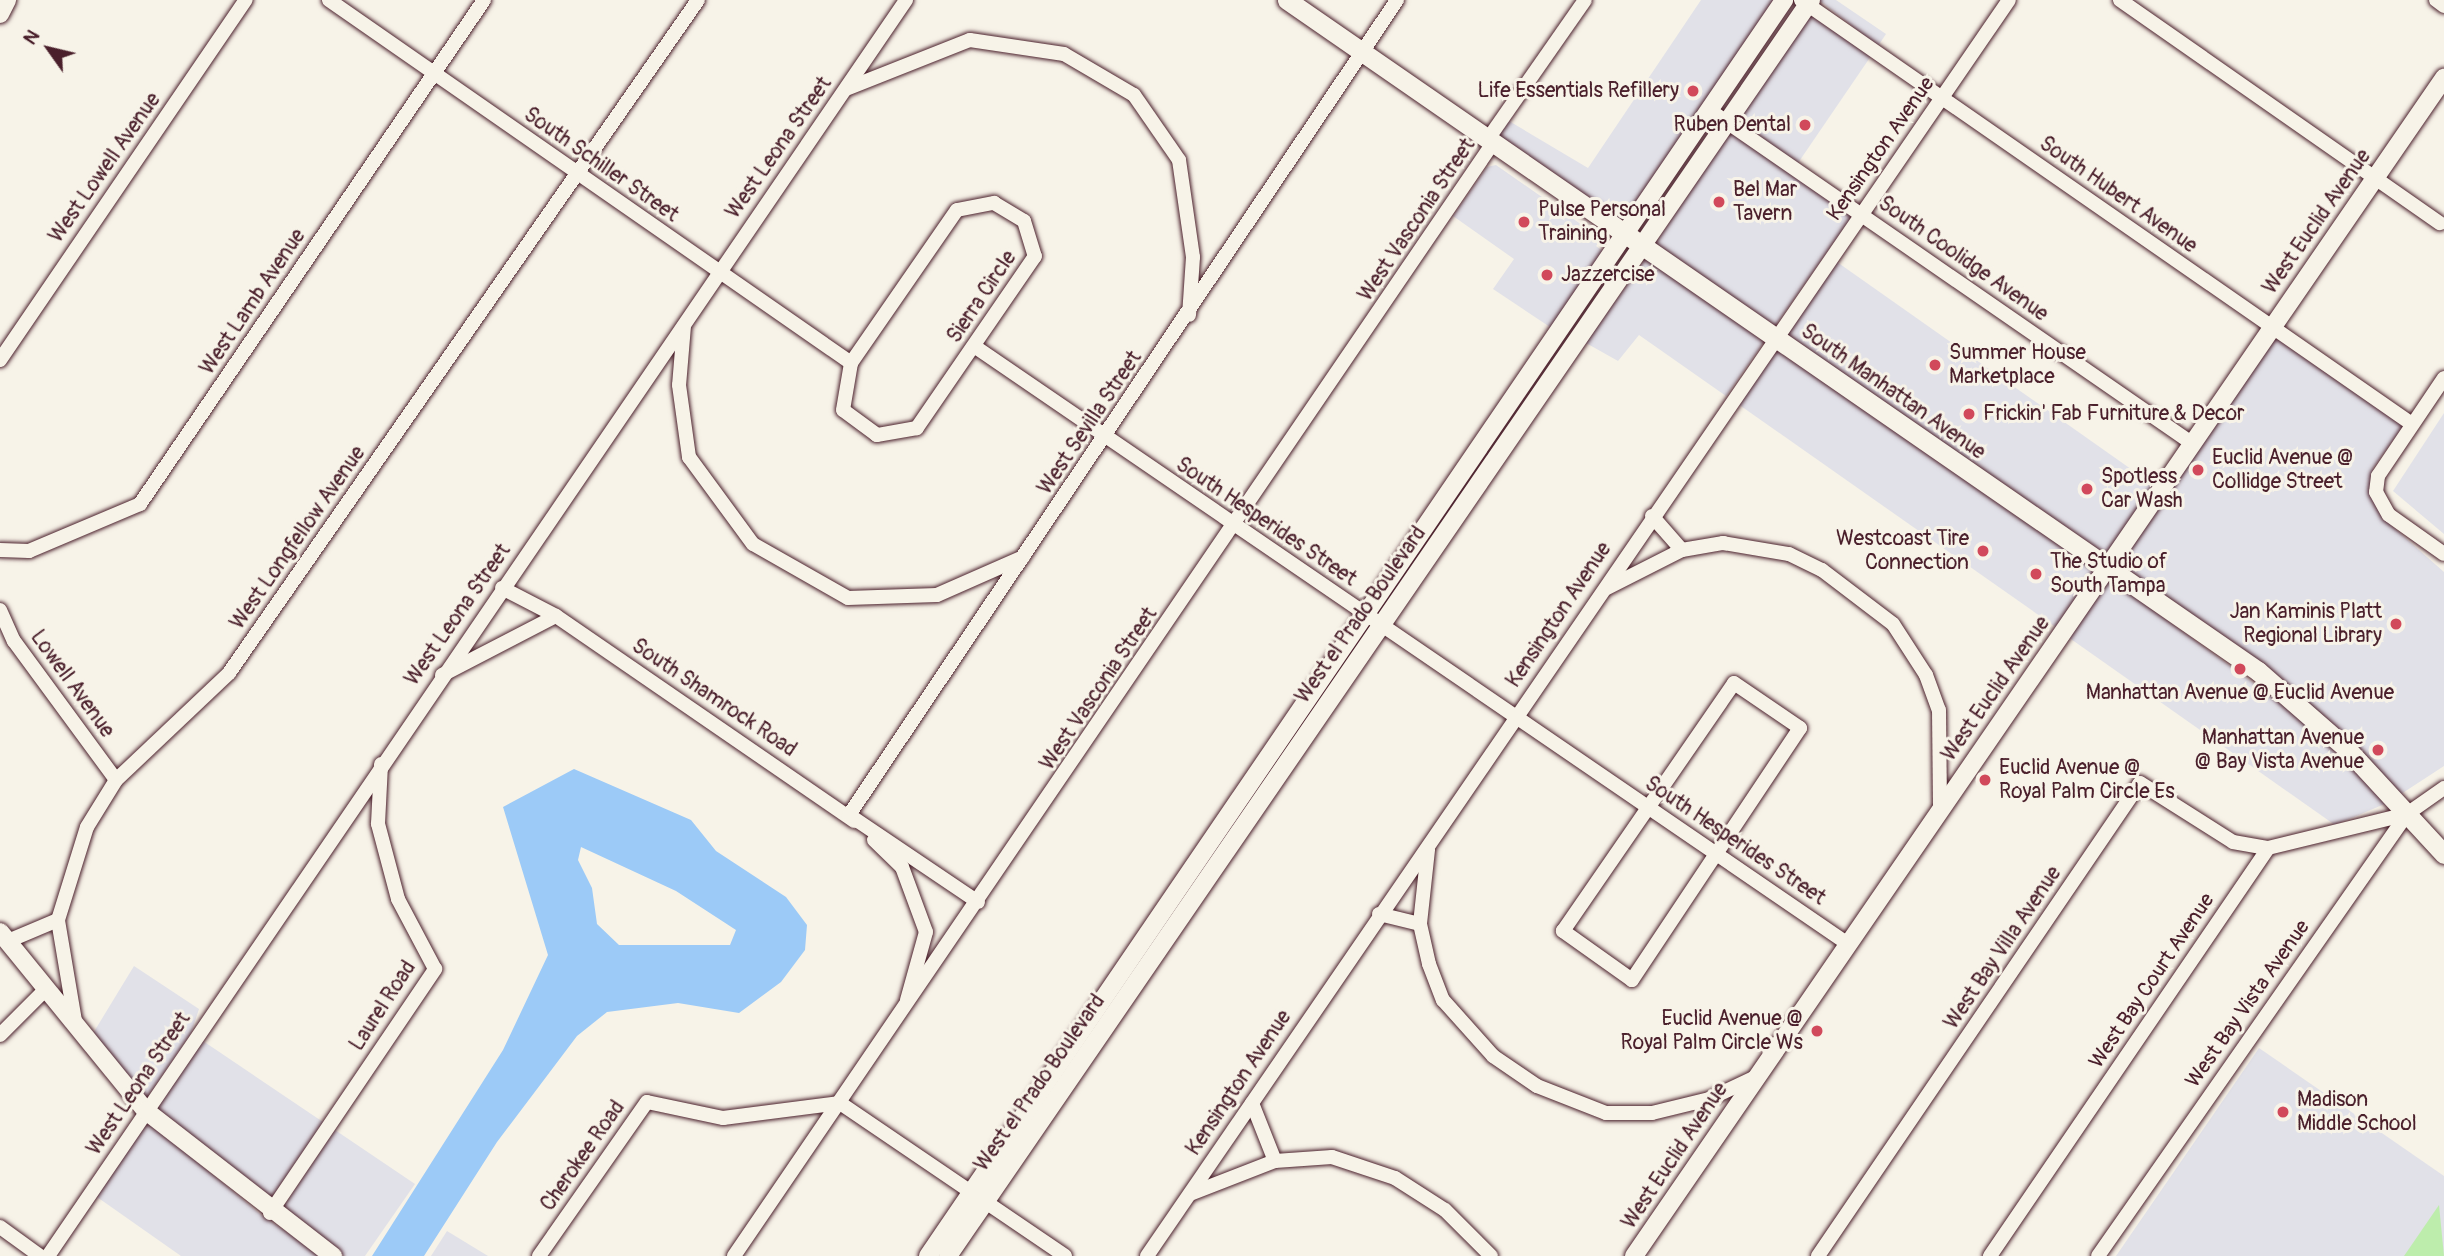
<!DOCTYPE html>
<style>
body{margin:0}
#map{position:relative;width:2444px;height:1256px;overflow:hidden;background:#f7f3e8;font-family:Pangolin,sans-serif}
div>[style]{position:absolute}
.built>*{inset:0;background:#e1e1e8}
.green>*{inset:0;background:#bdedac}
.water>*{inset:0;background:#9ccaf7}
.roads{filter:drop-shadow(0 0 2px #4a1f2b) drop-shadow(0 0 2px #4a1f2b)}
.minor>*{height:14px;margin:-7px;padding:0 7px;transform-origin:7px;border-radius:7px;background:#f7f3e8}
.tertiary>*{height:18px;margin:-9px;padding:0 9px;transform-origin:9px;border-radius:9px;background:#f7f3e8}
.secondary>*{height:19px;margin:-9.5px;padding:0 9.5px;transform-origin:9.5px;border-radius:9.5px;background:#f7f3e8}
.dots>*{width:19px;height:19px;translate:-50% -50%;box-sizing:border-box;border:4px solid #f7f3e8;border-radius:50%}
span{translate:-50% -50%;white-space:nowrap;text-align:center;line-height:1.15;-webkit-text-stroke:6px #f7f3e8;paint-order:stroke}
.poi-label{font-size:21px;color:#4a1f2b}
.right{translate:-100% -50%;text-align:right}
.left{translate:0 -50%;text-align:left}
.street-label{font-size:21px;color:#4a1f2b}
.north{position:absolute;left:14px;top:14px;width:70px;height:70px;-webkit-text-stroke:5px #f7f3e8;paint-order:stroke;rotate:304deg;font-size:19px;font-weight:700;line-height:28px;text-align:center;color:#4a1f2b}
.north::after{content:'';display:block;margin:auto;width:24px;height:32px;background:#4a1f2b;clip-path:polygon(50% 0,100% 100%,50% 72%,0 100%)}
</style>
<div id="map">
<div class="built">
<i style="clip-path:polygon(1701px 0,1776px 0,1622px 226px,1497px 138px,1509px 121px,1588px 168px)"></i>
<i style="clip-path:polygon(1819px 0,1836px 0,1886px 34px,1878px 46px)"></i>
<i style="clip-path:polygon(1810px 14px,1871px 56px,1798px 163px,1737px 121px)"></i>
<i style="clip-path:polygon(1730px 132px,1852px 216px,1773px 329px,1653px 247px)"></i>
<i style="clip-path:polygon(1496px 165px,1602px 239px,1596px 246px,1603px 251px,1556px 331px,1493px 289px,1514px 259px,1453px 216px,1487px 167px)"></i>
<i style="clip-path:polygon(1646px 258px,1766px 339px,1726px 396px,1639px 335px,1618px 361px,1586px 343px)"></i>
<i style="clip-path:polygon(1837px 262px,2155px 486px,2105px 559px,1785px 337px)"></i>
<i style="clip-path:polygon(2274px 337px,2403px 426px,2373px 468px,2369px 493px,2385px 520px,2444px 572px,2444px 766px,2398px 796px,2116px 567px)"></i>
<i style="clip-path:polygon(1778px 347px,2097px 570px,2057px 628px,1738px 404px)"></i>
<i style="clip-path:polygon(2444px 413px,2444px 534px,2393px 491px)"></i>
<i style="clip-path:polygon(2109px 578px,2307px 722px,2387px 803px,2335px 825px,2068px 637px)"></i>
<i style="clip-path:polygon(134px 966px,199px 1009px,191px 1033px,145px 1100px,92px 1035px)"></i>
<i style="clip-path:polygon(203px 1041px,323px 1122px,268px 1203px,155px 1111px)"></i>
<i style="clip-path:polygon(2259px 1048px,2444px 1176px,2444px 1256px,2116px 1256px)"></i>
<i style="clip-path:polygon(148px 1121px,261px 1215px,322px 1256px,181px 1256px,97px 1197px)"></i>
<i style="clip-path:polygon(335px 1130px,415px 1184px,365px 1256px,344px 1256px,280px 1212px)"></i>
<i style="clip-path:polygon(447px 1231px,488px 1256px,431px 1256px)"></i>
</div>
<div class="green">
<i style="clip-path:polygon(2439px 1205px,2444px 1256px,2404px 1256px)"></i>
</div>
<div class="water">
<i style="clip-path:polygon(evenodd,574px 769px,691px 820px,716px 851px,786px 897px,807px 925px,805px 950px,781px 982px,739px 1013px,678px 1003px,607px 1012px,577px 1036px,497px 1142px,424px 1256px,372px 1256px,503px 1050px,548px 955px,503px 807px,574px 769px,581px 847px,676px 891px,736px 930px,730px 945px,619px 945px,597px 924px,592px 888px,578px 860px,581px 847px)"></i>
</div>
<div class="roads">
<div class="minor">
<i style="left:329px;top:0;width:636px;rotate:34.81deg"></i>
<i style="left:1801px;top:0;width:744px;rotate:34.76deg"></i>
<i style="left:2120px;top:0;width:390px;rotate:34.9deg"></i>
<i style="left:2436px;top:0;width:10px;rotate:37deg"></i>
<i style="left:846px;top:89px;width:133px;rotate:-21.6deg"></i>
<i style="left:970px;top:40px;width:95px;rotate:8.5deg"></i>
<i style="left:1064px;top:54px;width:81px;rotate:30.4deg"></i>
<i style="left:1134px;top:95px;width:79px;rotate:55.3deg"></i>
<i style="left:1179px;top:160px;width:98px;rotate:81.8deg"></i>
<i style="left:1193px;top:257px;width:58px;rotate:93.9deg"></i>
<i style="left:1708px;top:109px;width:589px;rotate:34.63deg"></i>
<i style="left:1488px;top:139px;width:169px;rotate:-55.1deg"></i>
<i style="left:994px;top:203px;width:35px;rotate:31deg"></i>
<i style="left:1024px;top:221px;width:37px;rotate:73deg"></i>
<i style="left:1035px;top:256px;width:209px;rotate:124.5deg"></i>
<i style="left:917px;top:428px;width:41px;rotate:170.1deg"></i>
<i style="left:877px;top:435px;width:42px;rotate:-143.7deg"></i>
<i style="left:843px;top:410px;width:48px;rotate:-80.3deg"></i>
<i style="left:851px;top:363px;width:186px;rotate:-55.3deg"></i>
<i style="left:957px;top:210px;width:38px;rotate:-11deg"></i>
<i style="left:684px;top:326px;width:59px;rotate:94.8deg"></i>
<i style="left:679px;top:385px;width:73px;rotate:82.1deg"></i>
<i style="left:689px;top:457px;width:108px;rotate:53.7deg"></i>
<i style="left:753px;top:544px;width:109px;rotate:29.6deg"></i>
<i style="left:848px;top:598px;width:89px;rotate:-1.9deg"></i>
<i style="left:937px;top:595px;width:94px;rotate:-23.8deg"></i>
<i style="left:974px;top:346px;width:1059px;rotate:34.38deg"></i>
<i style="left:0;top:360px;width:436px;rotate:-55.7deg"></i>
<i style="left:2444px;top:378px;width:118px;rotate:124deg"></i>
<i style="left:2378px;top:476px;width:16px;rotate:97deg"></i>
<i style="left:2376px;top:492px;width:26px;rotate:61deg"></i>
<i style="left:2389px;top:515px;width:67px;rotate:35.3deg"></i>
<i style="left:1652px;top:516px;width:45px;rotate:48.6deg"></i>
<i style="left:0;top:550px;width:29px;rotate:2deg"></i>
<i style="left:29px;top:551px;width:121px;rotate:-22.9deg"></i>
<i style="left:140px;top:504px;width:610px;rotate:-55.68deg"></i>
<i style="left:502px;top:588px;width:61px;rotate:27.4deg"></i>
<i style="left:1607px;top:588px;width:84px;rotate:-26.9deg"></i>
<i style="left:1682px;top:550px;width:42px;rotate:-9.7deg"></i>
<i style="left:1723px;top:543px;width:67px;rotate:9.5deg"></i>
<i style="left:1789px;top:554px;width:37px;rotate:26deg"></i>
<i style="left:1822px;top:570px;width:89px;rotate:37.3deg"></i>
<i style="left:1893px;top:624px;width:61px;rotate:57.1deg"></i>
<i style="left:1926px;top:675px;width:37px;rotate:70deg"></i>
<i style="left:1939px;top:710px;width:99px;rotate:89.4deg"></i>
<i style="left:0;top:610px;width:34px;rotate:66deg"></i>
<i style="left:14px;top:641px;width:172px;rotate:53.7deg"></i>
<i style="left:442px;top:675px;width:128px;rotate:-27.4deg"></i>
<i style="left:556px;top:616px;width:362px;rotate:34.5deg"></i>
<i style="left:1734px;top:683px;width:80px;rotate:34.3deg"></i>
<i style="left:1800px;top:728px;width:303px;rotate:123.7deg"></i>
<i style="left:1632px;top:980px;width:85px;rotate:-144.6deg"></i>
<i style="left:1563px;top:931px;width:301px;rotate:-55.4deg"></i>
<i style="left:874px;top:840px;width:39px;rotate:44deg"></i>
<i style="left:902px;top:867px;width:69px;rotate:69.7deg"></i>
<i style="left:926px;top:932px;width:71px;rotate:105.6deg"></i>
<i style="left:1428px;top:850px;width:74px;rotate:96.2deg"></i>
<i style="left:1420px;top:924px;width:41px;rotate:77.3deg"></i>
<i style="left:1429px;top:964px;width:39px;rotate:69deg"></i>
<i style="left:1443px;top:1000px;width:75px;rotate:48.2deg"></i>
<i style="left:1493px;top:1056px;width:53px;rotate:34.3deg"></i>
<i style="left:1537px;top:1086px;width:74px;rotate:21.4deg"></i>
<i style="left:1606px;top:1113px;width:46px"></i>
<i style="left:1652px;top:1113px;width:59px;rotate:-13.8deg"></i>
<i style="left:1709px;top:1099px;width:52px;rotate:-25.1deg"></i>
<i style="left:978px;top:902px;width:156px;rotate:-146deg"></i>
<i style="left:849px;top:815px;width:982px;rotate:-56.08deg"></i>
<i style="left:1379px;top:914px;width:42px;rotate:13.7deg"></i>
<i style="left:8px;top:941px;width:54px;rotate:-22.8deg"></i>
<i style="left:75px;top:1021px;width:102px;rotate:-99.6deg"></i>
<i style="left:58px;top:920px;width:97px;rotate:-72.7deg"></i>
<i style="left:87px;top:827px;width:55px;rotate:-58.3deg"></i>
<i style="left:116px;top:780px;width:156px;rotate:-43.4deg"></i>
<i style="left:229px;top:673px;width:820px;rotate:-55.13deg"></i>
<i style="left:0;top:1035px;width:65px;rotate:-45deg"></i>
<i style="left:1252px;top:1103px;width:62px;rotate:68.4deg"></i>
<i style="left:1190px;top:1194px;width:91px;rotate:-21.2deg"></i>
<i style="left:1275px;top:1161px;width:57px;rotate:-4deg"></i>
<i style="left:1332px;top:1157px;width:66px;rotate:18.4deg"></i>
<i style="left:1395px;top:1178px;width:59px;rotate:32.6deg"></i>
<i style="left:1445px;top:1210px;width:65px;rotate:45deg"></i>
<i style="left:270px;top:1213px;width:295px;rotate:-55.9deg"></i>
<i style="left:435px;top:969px;width:79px;rotate:-117.9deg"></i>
<i style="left:398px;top:899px;width:78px;rotate:-104.9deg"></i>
<i style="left:378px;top:824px;width:60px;rotate:-87.1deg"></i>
<i style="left:0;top:1227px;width:49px;rotate:35.9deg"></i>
<i style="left:48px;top:1256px;width:1521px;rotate:-55.66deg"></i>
<i style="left:539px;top:1256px;width:188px;rotate:-55deg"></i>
<i style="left:647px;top:1102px;width:78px;rotate:11.9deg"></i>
<i style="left:723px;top:1118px;width:118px;rotate:-7.3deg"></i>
<i style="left:840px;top:1103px;width:272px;rotate:34.2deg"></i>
<i style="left:734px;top:1256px;width:1347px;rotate:-55.71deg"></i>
<i style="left:1147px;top:1256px;width:1523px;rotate:-55.54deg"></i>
<i style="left:1818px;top:1256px;width:572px;rotate:-55.75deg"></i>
<i style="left:2140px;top:783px;width:110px;rotate:32.4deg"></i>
<i style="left:2233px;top:842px;width:36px;rotate:10deg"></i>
<i style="left:1990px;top:1256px;width:494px;rotate:-55.7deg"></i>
<i style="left:2268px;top:848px;width:143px;rotate:-13.7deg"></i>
<i style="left:2098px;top:1256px;width:539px;rotate:-55.04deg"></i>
<i style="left:2407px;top:814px;width:45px;rotate:-35.1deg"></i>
</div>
<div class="tertiary">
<i style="left:0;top:14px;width:16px;rotate:-63deg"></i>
<i style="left:0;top:932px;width:231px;rotate:50.8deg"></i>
<i style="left:146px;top:1111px;width:237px;rotate:37.8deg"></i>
<i style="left:928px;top:1256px;width:1520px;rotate:-55.72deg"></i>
<i style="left:948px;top:1256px;width:1524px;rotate:-55.51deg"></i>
<i style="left:1634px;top:1256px;width:1430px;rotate:-55.49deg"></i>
</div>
<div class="secondary">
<i style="left:1287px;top:0;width:1180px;rotate:34.65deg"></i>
<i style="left:2258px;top:671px;width:118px;rotate:41.2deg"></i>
<i style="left:2347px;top:749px;width:143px;rotate:47.3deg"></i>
</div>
</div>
<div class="dots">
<i style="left:1693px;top:91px;background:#d1495b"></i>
<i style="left:1805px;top:125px;background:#d1495b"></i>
<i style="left:1719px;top:202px;background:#d1495b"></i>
<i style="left:1524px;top:222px;background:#d1495b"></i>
<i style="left:1547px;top:275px;background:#d1495b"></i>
<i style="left:1935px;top:365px;background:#d1495b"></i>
<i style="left:1969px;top:414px;background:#d1495b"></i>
<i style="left:2198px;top:470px;background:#d1495b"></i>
<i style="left:2087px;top:489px;background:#d1495b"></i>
<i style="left:1983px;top:551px;background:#d1495b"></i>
<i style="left:2036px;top:574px;background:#d1495b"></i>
<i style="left:2396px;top:624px;background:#d1495b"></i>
<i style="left:2240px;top:669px;background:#d1495b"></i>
<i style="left:2378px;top:750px;background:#d1495b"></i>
<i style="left:1985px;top:780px;background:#d1495b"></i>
<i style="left:1817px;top:1031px;background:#d1495b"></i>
<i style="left:2283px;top:1112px;background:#d1495b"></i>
</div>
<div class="poi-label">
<span class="right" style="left:1679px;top:91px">Life Essentials Refillery</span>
<span class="right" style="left:1791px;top:125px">Ruben Dental</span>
<span class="left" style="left:1733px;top:202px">Bel Mar<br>Tavern</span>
<span class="left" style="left:1538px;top:222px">Pulse Personal<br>Training</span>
<span class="left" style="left:1561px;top:275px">Jazzercise</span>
<span class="left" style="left:1949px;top:365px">Summer House<br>Marketplace</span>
<span class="left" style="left:1983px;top:414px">Frickin' Fab Furniture &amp; Decor</span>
<span class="left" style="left:2212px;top:470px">Euclid Avenue @<br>Collidge Street</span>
<span class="left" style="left:2101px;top:489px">Spotless<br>Car Wash</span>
<span class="right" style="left:1969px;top:551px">Westcoast Tire<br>Connection</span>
<span class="left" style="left:2050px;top:574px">The Studio of<br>South Tampa</span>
<span class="right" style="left:2382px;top:624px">Jan Kaminis Platt<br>Regional Library</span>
<span style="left:2240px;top:693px">Manhattan Avenue @ Euclid Avenue</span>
<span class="right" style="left:2364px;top:750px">Manhattan Avenue<br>@ Bay Vista Avenue</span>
<span class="left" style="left:1999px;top:780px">Euclid Avenue @<br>Royal Palm Circle Es</span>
<span class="right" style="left:1803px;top:1031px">Euclid Avenue @<br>Royal Palm Circle Ws</span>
<span class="left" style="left:2297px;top:1112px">Madison<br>Middle School</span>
</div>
<div class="street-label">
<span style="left:779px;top:148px;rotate:-55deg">West Leona Street</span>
<span style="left:1881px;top:149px;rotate:-55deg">Kensington Avenue</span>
<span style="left:601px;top:165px;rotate:35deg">South Schiller Street</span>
<span style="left:105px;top:168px;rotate:-55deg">West Lowell Avenue</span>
<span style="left:2118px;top:195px;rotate:35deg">South Hubert Avenue</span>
<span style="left:1417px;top:220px;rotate:-56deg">West Vasconia Street</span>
<span style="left:2317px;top:222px;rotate:-55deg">West Euclid Avenue</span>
<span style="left:1963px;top:259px;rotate:35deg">South Coolidge Avenue</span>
<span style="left:982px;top:297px;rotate:-56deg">Sierra Circle</span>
<span style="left:253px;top:302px;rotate:-56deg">West Lamb Avenue</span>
<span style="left:1893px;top:392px;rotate:35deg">South Manhattan Avenue</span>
<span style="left:1090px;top:423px;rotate:-56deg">West Sevilla Street</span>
<span style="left:1266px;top:522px;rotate:34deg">South Hesperides Street</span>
<span style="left:298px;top:538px;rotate:-55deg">West Longfellow Avenue</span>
<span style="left:458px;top:615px;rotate:-55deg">West Leona Street</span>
<span style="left:1361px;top:615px;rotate:-55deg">West el Prado Boulevard</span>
<span style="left:1559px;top:615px;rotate:-56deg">Kensington Avenue</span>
<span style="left:72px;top:684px;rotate:54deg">Lowell Avenue</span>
<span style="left:1099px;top:689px;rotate:-56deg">West Vasconia Street</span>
<span style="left:1996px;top:689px;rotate:-55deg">West Euclid Avenue</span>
<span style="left:714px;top:698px;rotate:34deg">South Shamrock Road</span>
<span style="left:1735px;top:841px;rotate:34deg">South Hesperides Street</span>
<span style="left:2003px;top:948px;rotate:-56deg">West Bay Villa Avenue</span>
<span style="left:2152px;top:981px;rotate:-56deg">West Bay Court Avenue</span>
<span style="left:2248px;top:1004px;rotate:-55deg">West Bay Vista Avenue</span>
<span style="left:383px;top:1006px;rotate:-57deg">Laurel Road</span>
<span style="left:1040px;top:1083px;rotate:-55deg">West el Prado Boulevard</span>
<span style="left:1239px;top:1083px;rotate:-56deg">Kensington Avenue</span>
<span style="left:139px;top:1084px;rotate:-56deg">West Leona Street</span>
<span style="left:583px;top:1156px;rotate:-55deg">Cherokee Road</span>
<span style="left:1675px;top:1156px;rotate:-56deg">West Euclid Avenue</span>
</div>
<div class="north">N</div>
</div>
